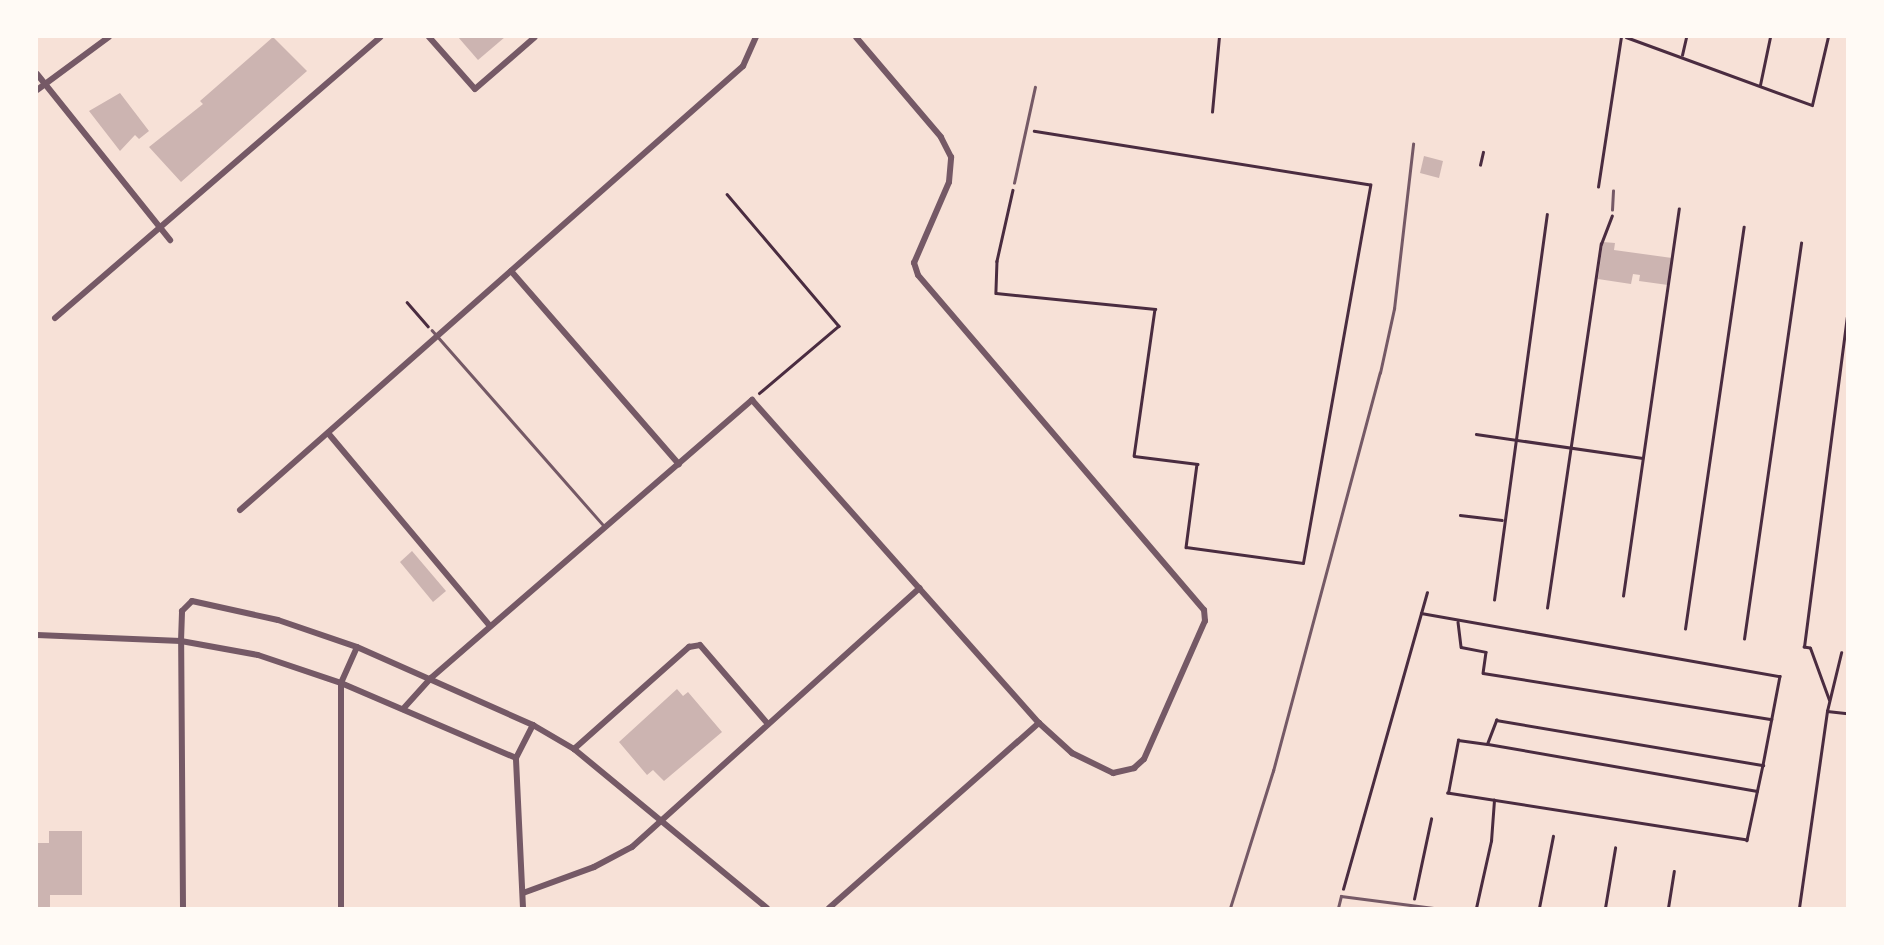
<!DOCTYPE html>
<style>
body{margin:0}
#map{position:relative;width:1884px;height:945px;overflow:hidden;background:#f7e1d7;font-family:Jost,sans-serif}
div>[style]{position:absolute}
.building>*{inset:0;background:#ccb4b1}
.path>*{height:2.5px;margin:-1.25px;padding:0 1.25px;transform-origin:1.25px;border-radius:1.25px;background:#4a2c40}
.service>*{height:2.5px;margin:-1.25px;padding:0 1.25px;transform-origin:1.25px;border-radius:1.25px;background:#755966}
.minor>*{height:6px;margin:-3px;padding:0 3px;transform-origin:3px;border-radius:3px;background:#755966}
span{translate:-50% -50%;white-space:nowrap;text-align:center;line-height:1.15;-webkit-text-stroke:7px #fffaf5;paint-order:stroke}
.frame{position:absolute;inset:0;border:38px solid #fffaf5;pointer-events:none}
</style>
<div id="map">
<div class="building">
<i style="clip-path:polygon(273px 37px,307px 71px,181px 182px,149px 147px,203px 104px,200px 101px)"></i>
<i style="clip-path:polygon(458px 37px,505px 37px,478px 60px)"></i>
<i style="clip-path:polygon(120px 93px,149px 131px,139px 139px,135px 135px,120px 151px,89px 111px)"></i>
<i style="clip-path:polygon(1424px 156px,1443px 161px,1439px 178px,1420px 173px)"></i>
<i style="clip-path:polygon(1603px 242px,1615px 243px,1614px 250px,1672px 258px,1668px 285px,1639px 281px,1640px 275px,1633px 274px,1631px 284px,1598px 279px)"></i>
<i style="clip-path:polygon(412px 551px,446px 591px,433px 602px,400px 562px)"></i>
<i style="clip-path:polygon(677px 689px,683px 696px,688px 692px,722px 732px,664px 781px,653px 770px,647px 775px,619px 742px)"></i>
<i style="clip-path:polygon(49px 831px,82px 831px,82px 895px,50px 895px,50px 908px,37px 908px,37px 843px,49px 843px)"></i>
</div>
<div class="path">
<i style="left:1626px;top:37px;width:198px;rotate:20.1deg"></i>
<i style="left:1812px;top:105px;width:70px;rotate:-76.8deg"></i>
<i style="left:1682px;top:55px;width:18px;rotate:-77deg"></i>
<i style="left:1760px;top:85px;width:49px;rotate:-78.2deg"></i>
<i style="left:1212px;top:112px;width:75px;rotate:-84.7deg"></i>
<i style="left:1480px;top:165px;width:13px;rotate:-77deg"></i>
<i style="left:1598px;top:187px;width:152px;rotate:-81.3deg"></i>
<i style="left:1013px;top:190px;width:73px;rotate:102.7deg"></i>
<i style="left:997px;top:261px;width:32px;rotate:92deg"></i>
<i style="left:996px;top:293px;width:160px;rotate:5.7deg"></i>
<i style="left:1155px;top:309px;width:148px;rotate:98.1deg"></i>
<i style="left:1134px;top:456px;width:64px;rotate:7.2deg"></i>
<i style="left:1197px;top:464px;width:84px;rotate:97.5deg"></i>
<i style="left:1186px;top:547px;width:118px;rotate:7.8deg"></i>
<i style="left:1303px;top:563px;width:384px;rotate:-79.9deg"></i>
<i style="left:1370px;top:185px;width:340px;rotate:-170.9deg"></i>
<i style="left:727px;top:194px;width:173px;rotate:49.7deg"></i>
<i style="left:839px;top:326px;width:104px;rotate:139.7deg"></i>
<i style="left:407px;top:302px;width:32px;rotate:49deg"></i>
<i style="left:1476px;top:434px;width:168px;rotate:8.2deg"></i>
<i style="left:1460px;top:515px;width:42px;rotate:6.8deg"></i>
<i style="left:1623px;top:596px;width:391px;rotate:-81.8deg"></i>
<i style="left:1494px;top:600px;width:389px;rotate:-82.2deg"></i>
<i style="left:1547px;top:608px;width:368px;rotate:-81.6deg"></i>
<i style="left:1601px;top:244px;width:30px;rotate:-69deg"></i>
<i style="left:1421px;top:613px;width:364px;rotate:10deg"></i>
<i style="left:1780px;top:676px;width:91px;rotate:100.8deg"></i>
<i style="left:1763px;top:765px;width:77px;rotate:102deg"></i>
<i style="left:1747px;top:840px;width:303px;rotate:-171.1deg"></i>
<i style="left:1448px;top:793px;width:54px;rotate:-79.3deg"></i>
<i style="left:1458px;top:740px;width:29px;rotate:8deg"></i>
<i style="left:1487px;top:744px;width:26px;rotate:-69deg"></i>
<i style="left:1496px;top:720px;width:271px;rotate:9.6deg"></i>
<i style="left:1458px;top:622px;width:25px;rotate:83deg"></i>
<i style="left:1461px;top:647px;width:25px;rotate:11deg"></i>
<i style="left:1486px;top:652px;width:21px;rotate:98deg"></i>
<i style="left:1483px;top:673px;width:292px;rotate:9.1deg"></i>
<i style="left:1685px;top:629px;width:406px;rotate:-81.7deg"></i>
<i style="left:1744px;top:639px;width:400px;rotate:-81.8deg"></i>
<i style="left:1829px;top:700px;width:55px;rotate:-110.1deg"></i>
<i style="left:1810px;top:648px;width:6px;rotate:-171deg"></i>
<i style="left:1804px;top:647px;width:332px;rotate:-82.6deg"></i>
<i style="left:1827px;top:711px;width:20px;rotate:6deg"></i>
<i style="left:1488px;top:744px;width:273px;rotate:9.9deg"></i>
<i style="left:1343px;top:889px;width:308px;rotate:-74.2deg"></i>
<i style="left:1414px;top:899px;width:82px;rotate:-78deg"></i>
<i style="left:1476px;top:908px;width:69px;rotate:-77.4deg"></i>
<i style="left:1491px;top:841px;width:41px;rotate:-85.8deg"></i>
<i style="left:1539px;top:908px;width:73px;rotate:-79deg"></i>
<i style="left:1605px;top:908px;width:61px;rotate:-80.5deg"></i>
<i style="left:1668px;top:908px;width:37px;rotate:-81deg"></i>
<i style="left:1799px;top:908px;width:199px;rotate:-81.9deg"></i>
<i style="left:1827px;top:711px;width:60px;rotate:-76.4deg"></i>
</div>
<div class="service">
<i style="left:1014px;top:183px;width:98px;rotate:-77.7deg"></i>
<i style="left:1612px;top:210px;width:19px;rotate:-87deg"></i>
<i style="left:432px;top:330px;width:262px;rotate:48.7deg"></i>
<i style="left:1230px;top:908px;width:144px;rotate:-72.6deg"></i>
<i style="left:1273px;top:771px;width:412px;rotate:-75deg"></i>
<i style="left:1380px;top:373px;width:66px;rotate:-77.7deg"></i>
<i style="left:1394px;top:309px;width:166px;rotate:-83.4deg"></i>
<i style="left:1338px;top:908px;width:12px;rotate:-76deg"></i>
<i style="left:1341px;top:896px;width:93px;rotate:7.4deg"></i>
</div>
<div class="minor">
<i style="left:429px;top:37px;width:69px;rotate:48.5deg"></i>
<i style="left:475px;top:89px;width:79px;rotate:-40.9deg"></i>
<i style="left:37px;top:74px;width:213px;rotate:51.3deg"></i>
<i style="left:37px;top:90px;width:89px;rotate:-36.4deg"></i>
<i style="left:511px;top:271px;width:256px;rotate:49deg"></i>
<i style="left:55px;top:318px;width:430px;rotate:-40.8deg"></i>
<i style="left:328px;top:433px;width:252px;rotate:50deg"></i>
<i style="left:240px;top:510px;width:671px;rotate:-41.43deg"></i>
<i style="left:743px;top:66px;width:32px;rotate:-66deg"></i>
<i style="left:37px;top:635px;width:144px;rotate:2.4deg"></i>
<i style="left:181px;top:641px;width:78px;rotate:10.3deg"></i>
<i style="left:258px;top:655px;width:88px;rotate:18.6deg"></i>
<i style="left:341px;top:683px;width:190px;rotate:23.2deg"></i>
<i style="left:403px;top:709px;width:42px;rotate:-47.9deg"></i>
<i style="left:431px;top:678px;width:425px;rotate:-40.9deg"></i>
<i style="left:752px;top:400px;width:432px;rotate:48.4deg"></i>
<i style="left:1039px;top:723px;width:45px;rotate:42.3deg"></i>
<i style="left:1072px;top:753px;width:46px;rotate:26deg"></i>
<i style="left:1113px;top:773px;width:22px;rotate:-13deg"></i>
<i style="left:1134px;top:768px;width:13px;rotate:-42deg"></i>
<i style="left:1144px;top:759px;width:151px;rotate:-66.2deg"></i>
<i style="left:1205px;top:621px;width:11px;rotate:-95deg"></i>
<i style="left:1204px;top:610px;width:440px;rotate:-130.5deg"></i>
<i style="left:918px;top:275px;width:13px;rotate:-108deg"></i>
<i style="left:914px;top:263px;width:88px;rotate:-66.6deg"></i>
<i style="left:949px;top:182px;width:25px;rotate:-85deg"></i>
<i style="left:951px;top:157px;width:22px;rotate:-117deg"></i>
<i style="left:941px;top:137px;width:131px;rotate:-130.4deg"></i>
<i style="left:574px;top:749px;width:154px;rotate:-41.6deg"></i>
<i style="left:689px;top:647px;width:11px;rotate:-10deg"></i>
<i style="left:700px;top:645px;width:104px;rotate:49.3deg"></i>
<i style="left:523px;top:893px;width:76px;rotate:-20.1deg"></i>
<i style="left:594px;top:867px;width:43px;rotate:-27.8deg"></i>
<i style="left:632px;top:847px;width:387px;rotate:-42deg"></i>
<i style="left:183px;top:908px;width:267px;rotate:-90.4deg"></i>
<i style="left:181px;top:641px;width:30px;rotate:-88deg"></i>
<i style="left:182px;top:611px;width:14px;rotate:-45deg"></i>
<i style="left:192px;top:601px;width:88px;rotate:12.5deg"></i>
<i style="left:278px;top:620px;width:83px;rotate:18.9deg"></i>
<i style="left:357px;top:647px;width:193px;rotate:23.9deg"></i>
<i style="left:533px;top:725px;width:48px;rotate:30.3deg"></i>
<i style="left:574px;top:749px;width:250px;rotate:39.5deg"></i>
<i style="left:341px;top:908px;width:225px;rotate:-90deg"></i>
<i style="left:341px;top:683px;width:39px;rotate:-66deg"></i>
<i style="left:523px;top:908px;width:150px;rotate:-92.7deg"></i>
<i style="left:516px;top:758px;width:37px;rotate:-63deg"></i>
<i style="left:829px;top:908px;width:280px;rotate:-41.4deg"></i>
</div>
<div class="frame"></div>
</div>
